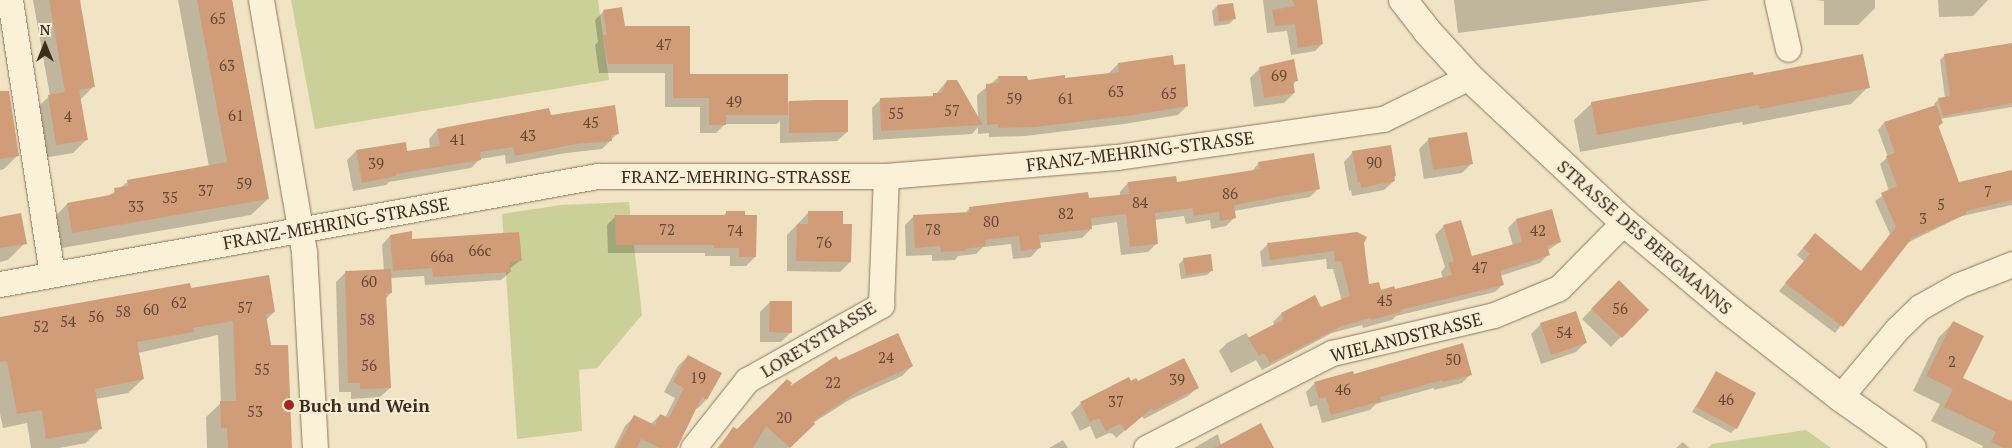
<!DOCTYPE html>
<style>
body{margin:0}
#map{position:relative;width:2012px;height:448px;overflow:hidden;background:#f1e4c5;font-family:"PT Serif",serif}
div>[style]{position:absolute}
.green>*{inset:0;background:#cad098}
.shadow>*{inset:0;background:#0003}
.building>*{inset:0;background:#d19d79}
.roads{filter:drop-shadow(0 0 1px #8e7559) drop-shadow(0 0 1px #8e7559)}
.minor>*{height:25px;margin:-12.5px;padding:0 12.5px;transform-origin:12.5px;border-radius:12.5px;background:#fbf1d9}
.secondary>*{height:28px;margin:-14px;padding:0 14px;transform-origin:14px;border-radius:14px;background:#fbf1d9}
.dots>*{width:14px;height:14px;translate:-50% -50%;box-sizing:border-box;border:2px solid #f8eed5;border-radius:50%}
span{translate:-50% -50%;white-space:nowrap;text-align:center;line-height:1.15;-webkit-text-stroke:4px #f8eed5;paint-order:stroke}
.number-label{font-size:15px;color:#624935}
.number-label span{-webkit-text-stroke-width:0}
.street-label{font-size:18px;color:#3d2d1e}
.poi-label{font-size:18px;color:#3d2d1e;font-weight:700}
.left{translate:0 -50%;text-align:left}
.north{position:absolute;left:20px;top:20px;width:50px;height:50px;-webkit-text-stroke:4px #f8eed5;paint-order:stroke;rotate:0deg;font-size:14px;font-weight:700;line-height:20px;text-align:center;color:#3d2d1e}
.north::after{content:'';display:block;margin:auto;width:18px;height:22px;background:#3d2d1e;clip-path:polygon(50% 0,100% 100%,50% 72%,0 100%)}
</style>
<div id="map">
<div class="green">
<i style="clip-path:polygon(291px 0,598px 0,609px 80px,315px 129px)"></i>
<i style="clip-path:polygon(629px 202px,642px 315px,597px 368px,579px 370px,582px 431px,517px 439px,502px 214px,561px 205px)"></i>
<i style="clip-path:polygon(1806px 430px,1831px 448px,1708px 448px,1712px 444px)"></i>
</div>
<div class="shadow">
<i style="clip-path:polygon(33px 0,79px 0,94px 86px,80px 100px,87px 139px,73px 153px,43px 158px,34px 110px,50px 96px)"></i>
<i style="clip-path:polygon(178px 0,232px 0,268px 199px,251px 215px,56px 249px,51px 221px,67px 204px,107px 197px,128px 182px,209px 167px)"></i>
<i style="clip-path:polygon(1263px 0,1316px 0,1322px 44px,1315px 51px,1291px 55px,1287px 31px,1267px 33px)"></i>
<i style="clip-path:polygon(1454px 0,1711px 0,1458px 33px)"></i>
<i style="clip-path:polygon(1815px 0,1875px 0,1875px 8px,1858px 25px,1824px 25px,1824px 1px)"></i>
<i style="clip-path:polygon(1938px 0,1988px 0,1973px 16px,1939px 17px)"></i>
<i style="clip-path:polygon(1232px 4px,1234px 19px,1229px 24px,1214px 26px,1212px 11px,1217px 6px)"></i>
<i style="clip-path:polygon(604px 11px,689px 75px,786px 105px,789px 102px,847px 132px,837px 141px,780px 143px,780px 121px,777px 124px,725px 124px,716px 133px,700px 133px,700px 107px,665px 107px,665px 73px,599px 73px,595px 45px,598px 42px,595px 20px)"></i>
<i style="clip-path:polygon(2012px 44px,2012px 107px,1940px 119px,1942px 123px,1938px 127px,1958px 183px,2012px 171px,2012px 205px,1962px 216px,1907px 243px,1835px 333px,1779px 291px,1804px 261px,1797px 255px,1808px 242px,1861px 272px,1890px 234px,1875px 201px,1889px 191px,1880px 164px,1888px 157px,1878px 130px,1884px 123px,1935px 107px,1934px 104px,1939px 99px,1945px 98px,1940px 60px,1945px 55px)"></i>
<i style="clip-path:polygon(1293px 60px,1296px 81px,1293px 85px,1294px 93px,1284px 103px,1254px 107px,1250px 78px,1260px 68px)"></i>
<i style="clip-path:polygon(1118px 64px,1173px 67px,1187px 106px,1178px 115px,1124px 124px,1025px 136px,989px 137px,989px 133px,978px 134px,978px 127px,972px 134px,873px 140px,872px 108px,881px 99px,931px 97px,936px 94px,947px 81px,978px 119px,977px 95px,999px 77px,1026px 82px,1108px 74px)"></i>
<i style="clip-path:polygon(1753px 77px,1868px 87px,1851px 104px,1743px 125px,1742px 122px,1580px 152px,1574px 120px,1592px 103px)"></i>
<i style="clip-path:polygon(0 106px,18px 155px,4px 169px,0 170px)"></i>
<i style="clip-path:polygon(550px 116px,618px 133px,602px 149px,566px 153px,506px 164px,505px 155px,480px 159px,471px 168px,389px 182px,386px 185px,353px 191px,347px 160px,356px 151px,405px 143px,406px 152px,430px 148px,429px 139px,437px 130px)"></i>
<i style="clip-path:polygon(1466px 133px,1472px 163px,1462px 173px,1424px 179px,1419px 149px,1428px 140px)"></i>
<i style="clip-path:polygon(1353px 152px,1395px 175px,1394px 181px,1384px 190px,1352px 196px,1351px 190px,1349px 191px,1344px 162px)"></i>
<i style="clip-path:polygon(1259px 163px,1319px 188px,1310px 197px,1234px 211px,1235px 217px,1226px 226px,1211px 229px,1210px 220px,1186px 224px,1184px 216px,1154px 220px,1157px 243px,1148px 252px,1121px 255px,1117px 222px,1091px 226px,1091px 229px,1082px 238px,1039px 243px,1039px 248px,1031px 257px,1013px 259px,1011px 244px,983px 247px,976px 254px,958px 256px,955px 260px,932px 261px,932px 255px,906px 256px,905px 225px,914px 216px,964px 214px,970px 208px,1120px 196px,1120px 192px,1128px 183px,1175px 184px,1251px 172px)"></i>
<i style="clip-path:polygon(727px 212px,755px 257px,746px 266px,730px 266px,730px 256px,705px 256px,705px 253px,608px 253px,607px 225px,616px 216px,723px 216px)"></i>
<i style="clip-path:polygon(809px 212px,841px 225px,850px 262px,840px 272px,787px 271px,787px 235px)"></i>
<i style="clip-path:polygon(0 218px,25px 243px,8px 260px,0 262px)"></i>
<i style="clip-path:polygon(1516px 220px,1560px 242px,1547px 251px,1548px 255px,1540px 263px,1500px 276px,1503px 284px,1495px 292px,1396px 316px,1392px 320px,1363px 328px,1362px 325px,1332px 333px,1262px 370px,1256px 360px,1231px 373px,1219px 351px,1227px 343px,1246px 333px,1250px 339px,1275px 326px,1273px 322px,1281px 314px,1315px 297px,1321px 309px,1342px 301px,1333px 269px,1327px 269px,1326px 259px,1262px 267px,1260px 252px,1268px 244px,1363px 243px,1368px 286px,1380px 291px,1394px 291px,1443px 279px,1441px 272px,1445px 267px,1435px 235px,1443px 227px,1461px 222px,1471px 258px,1513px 246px,1508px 228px)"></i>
<i style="clip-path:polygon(390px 236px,521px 260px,509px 269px,510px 272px,501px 280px,425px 285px,424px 276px,390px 278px,391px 293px,385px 299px,390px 388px,380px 397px,351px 399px,351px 392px,339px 392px,336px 282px,346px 272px,384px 271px,382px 245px)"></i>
<i style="clip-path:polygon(1184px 259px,1212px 270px,1207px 275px,1181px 279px,1179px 264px)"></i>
<i style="clip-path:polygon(1619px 282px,1647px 310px,1611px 347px,1582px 319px)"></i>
<i style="clip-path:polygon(190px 289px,274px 312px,266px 320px,291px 448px,207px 448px,206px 417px,221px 403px,218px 335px,138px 353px,143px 379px,128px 393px,96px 399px,100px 429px,86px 443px,59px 448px,31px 448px,27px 423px,3px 428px,0 414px,0 318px)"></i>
<i style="clip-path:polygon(770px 302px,791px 332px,781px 342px,760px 342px,760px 312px)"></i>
<i style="clip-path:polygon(1953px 323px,1961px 378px,2012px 403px,2012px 448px,1982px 448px,1983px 446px,1931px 421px,1940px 404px,1913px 391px,1939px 337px)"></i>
<i style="clip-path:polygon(1541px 324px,1586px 342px,1576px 352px,1541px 364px,1531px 334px)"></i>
<i style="clip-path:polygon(688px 356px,706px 400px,697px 409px,695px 408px,676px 448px,614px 448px,625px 426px,635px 416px,651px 424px,660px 415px,665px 418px,675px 398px,664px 392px,678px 366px)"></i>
<i style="clip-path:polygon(838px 361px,912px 366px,902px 376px,849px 400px,813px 423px,788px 448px,717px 448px,734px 428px,737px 430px,783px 392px)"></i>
<i style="clip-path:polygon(1717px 372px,1736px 428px,1731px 433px,1692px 412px)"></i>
<i style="clip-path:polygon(1471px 374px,1462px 383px,1434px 390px,1434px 388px,1376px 404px,1370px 410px,1322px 423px,1317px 405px,1310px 407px,1306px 392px,1315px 383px,1353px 375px)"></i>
<i style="clip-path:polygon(1129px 379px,1130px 382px,1198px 387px,1188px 396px,1144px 419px,1142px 416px,1116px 438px,1113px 434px,1109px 433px,1096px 439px,1090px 426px,1080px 431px,1071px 413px,1080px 404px)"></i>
<i style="clip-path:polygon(1218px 434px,1221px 445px,1273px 448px,1194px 448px)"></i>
<i style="clip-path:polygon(1063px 440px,1068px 448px,1049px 448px)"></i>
<i style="clip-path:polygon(1683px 442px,1689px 448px,1676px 448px)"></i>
</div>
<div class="building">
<i style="clip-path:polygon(49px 0,80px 0,95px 87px,79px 90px,88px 140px,56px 145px,48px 95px,65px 92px)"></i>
<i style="clip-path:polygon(197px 0,232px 0,269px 199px,72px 233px,67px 203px,115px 194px,114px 188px,128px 186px,127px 180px,227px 162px)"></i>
<i style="clip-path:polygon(1292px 0,1317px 0,1323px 44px,1298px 48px,1295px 24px,1275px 26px,1272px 10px,1295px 6px)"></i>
<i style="clip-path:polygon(1233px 3px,1236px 19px,1219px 22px,1217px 5px)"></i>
<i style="clip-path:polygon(622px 7px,625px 26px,690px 26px,690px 74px,788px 74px,788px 115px,726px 115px,726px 125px,709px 125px,709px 98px,673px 98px,673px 64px,608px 64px,603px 35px,607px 35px,603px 10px)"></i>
<i style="clip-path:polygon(2012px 43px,2012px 103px,1943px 116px,1938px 98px,1950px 96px,1944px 54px)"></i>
<i style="clip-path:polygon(1863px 54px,1870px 88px,1760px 109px,1759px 105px,1597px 135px,1591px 102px,1753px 72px,1754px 75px)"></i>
<i style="clip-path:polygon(1173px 55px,1174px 65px,1185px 64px,1188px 106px,1134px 115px,1035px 127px,998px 128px,998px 124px,987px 125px,986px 84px,999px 83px,998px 76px,1027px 76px,1028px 80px,1065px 75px,1065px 78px,1119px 72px,1118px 63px)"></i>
<i style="clip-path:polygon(1294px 59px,1298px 81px,1293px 82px,1295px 93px,1264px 98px,1259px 67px)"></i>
<i style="clip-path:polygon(947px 80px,957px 80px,983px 125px,881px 131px,880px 98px,933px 96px,933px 93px,942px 93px)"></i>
<i style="clip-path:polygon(0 91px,9px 91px,19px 156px,0 159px)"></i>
<i style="clip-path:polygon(818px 100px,848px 100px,848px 132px,789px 133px,789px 101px)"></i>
<i style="clip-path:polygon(615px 105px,619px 134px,611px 135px,612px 141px,576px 144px,515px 156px,513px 147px,480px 152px,481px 160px,396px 174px,396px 176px,362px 183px,356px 150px,406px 142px,407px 151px,440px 146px,437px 129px,549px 108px,551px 115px)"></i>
<i style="clip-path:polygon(1936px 105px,1943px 123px,1938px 125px,1959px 182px,2012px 170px,2012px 200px,1966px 211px,1966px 214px,1912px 238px,1843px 327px,1785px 283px,1810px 254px,1803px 248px,1815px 233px,1861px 271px,1896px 227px,1881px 193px,1897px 186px,1886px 156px,1895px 153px,1884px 122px)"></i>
<i style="clip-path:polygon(1467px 132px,1473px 164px,1433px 170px,1428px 138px)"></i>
<i style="clip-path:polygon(1391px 145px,1396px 176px,1394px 176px,1395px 181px,1361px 188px,1360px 182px,1358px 182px,1352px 151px)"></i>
<i style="clip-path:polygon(1314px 153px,1320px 189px,1234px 205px,1236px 218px,1220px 221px,1219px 212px,1194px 216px,1193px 208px,1155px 213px,1158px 244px,1130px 247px,1126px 214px,1091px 218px,1092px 229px,1039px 235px,1041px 248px,1021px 251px,1019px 236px,985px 240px,986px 246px,965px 249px,965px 251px,941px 252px,940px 246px,915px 248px,913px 215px,970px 212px,969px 207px,1088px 192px,1089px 198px,1129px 194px,1128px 182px,1176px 176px,1177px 182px,1260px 169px,1258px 162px)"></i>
<i style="clip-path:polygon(1552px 209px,1561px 242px,1547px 246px,1550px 255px,1500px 271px,1504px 285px,1400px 310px,1401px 312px,1371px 320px,1370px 318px,1342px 326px,1270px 363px,1264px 353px,1259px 356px,1248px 338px,1284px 319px,1281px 313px,1315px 295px,1321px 307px,1350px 296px,1341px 261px,1335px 262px,1334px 251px,1270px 260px,1267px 243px,1357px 232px,1367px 237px,1364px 243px,1369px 284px,1379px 282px,1381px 290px,1394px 286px,1395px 289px,1452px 275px,1448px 263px,1454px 261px,1443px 225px,1461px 220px,1472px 256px,1522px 242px,1516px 219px)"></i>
<i style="clip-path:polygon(726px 211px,745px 211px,745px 215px,757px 215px,756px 257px,739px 257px,739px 248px,714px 248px,714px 245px,616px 245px,615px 215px,726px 215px)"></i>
<i style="clip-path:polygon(808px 211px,843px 211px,843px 224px,852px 224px,851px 262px,796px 261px,797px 224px,808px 224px)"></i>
<i style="clip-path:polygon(21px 213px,27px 244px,0 248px,0 217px)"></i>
<i style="clip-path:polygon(412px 231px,412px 239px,519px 232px,522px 261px,510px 262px,511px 272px,433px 277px,432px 268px,393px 271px,390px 235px)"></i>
<i style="clip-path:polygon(1211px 254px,1213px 271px,1186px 275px,1183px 258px)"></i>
<i style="clip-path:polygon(391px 269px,392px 293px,386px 293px,391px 388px,360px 389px,360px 383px,348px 383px,345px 271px)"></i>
<i style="clip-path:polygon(269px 275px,275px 312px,266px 314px,271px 345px,288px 345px,292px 448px,228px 448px,227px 428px,221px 428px,220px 401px,236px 401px,233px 321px,193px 328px,194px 332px,137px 342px,144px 379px,95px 389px,102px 429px,46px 439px,42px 410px,17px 414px,7px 361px,0 362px,0 317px,190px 283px,191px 288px)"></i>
<i style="clip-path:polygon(1619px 280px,1649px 310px,1622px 338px,1591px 309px)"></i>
<i style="clip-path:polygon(770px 301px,792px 301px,792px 333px,769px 332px)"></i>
<i style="clip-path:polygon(1576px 311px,1587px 343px,1551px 355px,1540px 323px)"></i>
<i style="clip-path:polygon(1953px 321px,1984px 336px,1963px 378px,2011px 401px,2012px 399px,2012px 448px,2004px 448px,1991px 442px,1996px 432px,1944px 407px,1953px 389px,1926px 376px)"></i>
<i style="clip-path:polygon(898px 333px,913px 366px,860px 390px,813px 421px,815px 424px,790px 448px,766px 426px,753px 448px,719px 448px,733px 427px,737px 429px,787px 379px,792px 383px,790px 386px,836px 356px,839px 360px)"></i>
<i style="clip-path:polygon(1463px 343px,1472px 375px,1443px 382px,1443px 380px,1380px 397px,1381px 401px,1331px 415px,1326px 397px,1319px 399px,1314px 382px,1353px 371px,1354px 374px)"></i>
<i style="clip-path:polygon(688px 355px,722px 373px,707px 400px,702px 397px,677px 448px,660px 448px,641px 439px,637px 448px,617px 448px,634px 415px,655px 425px,660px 414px,669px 418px,684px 388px,673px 382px)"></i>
<i style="clip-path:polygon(1184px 358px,1199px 388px,1153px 411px,1152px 408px,1125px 431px,1122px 425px,1119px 424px,1106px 431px,1099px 418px,1090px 422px,1080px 402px,1129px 377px,1131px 381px,1136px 378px,1138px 381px)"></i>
<i style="clip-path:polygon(1716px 371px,1756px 393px,1737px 429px,1696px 407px)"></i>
<i style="clip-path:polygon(1261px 423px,1274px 448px,1214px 448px)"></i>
</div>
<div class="roads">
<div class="minor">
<i style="left:10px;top:0;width:277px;rotate:81.3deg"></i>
<i style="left:261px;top:0;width:256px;rotate:80.3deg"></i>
<i style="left:304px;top:252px;width:196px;rotate:86.8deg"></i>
<i style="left:1777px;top:0;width:50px;rotate:77.3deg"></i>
<i style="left:0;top:284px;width:607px;rotate:-10.25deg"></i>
<i style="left:597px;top:176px;width:289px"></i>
<i style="left:886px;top:176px;width:231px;rotate:-4.7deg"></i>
<i style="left:1116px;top:157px;width:270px;rotate:-8.1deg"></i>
<i style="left:1383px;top:119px;width:96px;rotate:-26deg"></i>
<i style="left:1840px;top:397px;width:89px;rotate:-50deg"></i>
<i style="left:1897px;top:329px;width:32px;rotate:-44deg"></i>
<i style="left:1920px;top:307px;width:45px;rotate:-29.4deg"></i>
<i style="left:1959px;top:285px;width:57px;rotate:-21.6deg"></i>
<i style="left:693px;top:448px;width:87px;rotate:-51.5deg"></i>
<i style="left:747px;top:380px;width:154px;rotate:-29.2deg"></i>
<i style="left:881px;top:305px;width:129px;rotate:-87.8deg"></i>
<i style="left:1146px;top:448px;width:209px;rotate:-27.1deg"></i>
<i style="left:1332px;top:353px;width:166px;rotate:-13.2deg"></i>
<i style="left:1494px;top:315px;width:70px;rotate:-22.6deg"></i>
<i style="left:1559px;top:288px;width:93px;rotate:-45.4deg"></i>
</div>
<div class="secondary">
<i style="left:1403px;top:0;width:39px;rotate:52deg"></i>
<i style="left:1427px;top:31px;width:62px;rotate:47.6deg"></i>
<i style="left:1469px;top:77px;width:212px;rotate:43.1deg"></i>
<i style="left:1624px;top:222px;width:138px;rotate:40deg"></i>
<i style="left:1730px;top:311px;width:140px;rotate:38deg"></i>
<i style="left:1840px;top:397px;width:88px;rotate:35.3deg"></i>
</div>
</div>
<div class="dots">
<i style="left:289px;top:405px;background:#a12526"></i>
</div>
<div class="number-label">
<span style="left:218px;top:19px">65</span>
<span style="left:664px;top:45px">47</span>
<span style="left:227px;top:66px">63</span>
<span style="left:1279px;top:76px">69</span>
<span style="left:1116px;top:92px">63</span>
<span style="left:1169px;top:94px">65</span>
<span style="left:1014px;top:99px">59</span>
<span style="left:1066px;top:99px">61</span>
<span style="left:734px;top:102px">49</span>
<span style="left:952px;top:111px">57</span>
<span style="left:896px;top:114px">55</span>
<span style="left:236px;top:116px">61</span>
<span style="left:68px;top:117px">4</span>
<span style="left:591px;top:123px">45</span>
<span style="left:528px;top:136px">43</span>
<span style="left:458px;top:140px">41</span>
<span style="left:1374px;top:163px">90</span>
<span style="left:376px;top:164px">39</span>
<span style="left:244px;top:184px">59</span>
<span style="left:206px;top:191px">37</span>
<span style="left:1988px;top:192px">7</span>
<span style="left:1230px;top:194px">86</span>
<span style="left:170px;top:198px">35</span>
<span style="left:1140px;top:203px">84</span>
<span style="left:1941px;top:205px">5</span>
<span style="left:136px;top:207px">33</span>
<span style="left:1066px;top:214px">82</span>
<span style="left:1923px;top:219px">3</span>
<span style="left:991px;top:222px">80</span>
<span style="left:667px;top:230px">72</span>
<span style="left:933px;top:230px">78</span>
<span style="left:735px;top:231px">74</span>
<span style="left:1538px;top:231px">42</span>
<span style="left:824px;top:243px">76</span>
<span style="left:480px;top:251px">66c</span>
<span style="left:442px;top:257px">66a</span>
<span style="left:1480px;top:268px">47</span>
<span style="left:369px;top:282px">60</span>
<span style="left:1385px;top:301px">45</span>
<span style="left:179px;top:303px">62</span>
<span style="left:245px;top:308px">57</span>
<span style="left:1620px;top:309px">56</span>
<span style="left:151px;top:310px">60</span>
<span style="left:123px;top:312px">58</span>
<span style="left:96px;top:317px">56</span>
<span style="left:367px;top:320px">58</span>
<span style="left:68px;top:322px">54</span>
<span style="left:41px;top:327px">52</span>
<span style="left:1564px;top:333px">54</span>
<span style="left:886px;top:358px">24</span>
<span style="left:1453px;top:360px">50</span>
<span style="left:1952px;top:362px">2</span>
<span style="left:369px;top:366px">56</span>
<span style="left:262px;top:370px">55</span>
<span style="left:698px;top:378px">19</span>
<span style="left:1177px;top:380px">39</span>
<span style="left:833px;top:383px">22</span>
<span style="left:1343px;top:390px">46</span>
<span style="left:1726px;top:400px">46</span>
<span style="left:1116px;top:402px">37</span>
<span style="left:255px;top:412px">53</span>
<span style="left:784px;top:418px">20</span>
</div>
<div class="street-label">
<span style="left:1140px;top:151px;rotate:-7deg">FRANZ-MEHRING-STRASSE</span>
<span style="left:736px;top:176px">FRANZ-MEHRING-STRASSE</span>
<span style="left:336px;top:223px;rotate:-10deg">FRANZ-MEHRING-STRASSE</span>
<span style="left:1645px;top:237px;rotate:41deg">STRASSE DES BERGMANNS</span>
<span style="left:1406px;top:337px;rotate:-14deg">WIELANDSTRASSE</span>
<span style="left:818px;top:339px;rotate:-31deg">LOREYSTRASSE</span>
</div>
<div class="poi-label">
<span class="left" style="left:299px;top:405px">Buch und Wein</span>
</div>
<div class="north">N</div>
</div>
